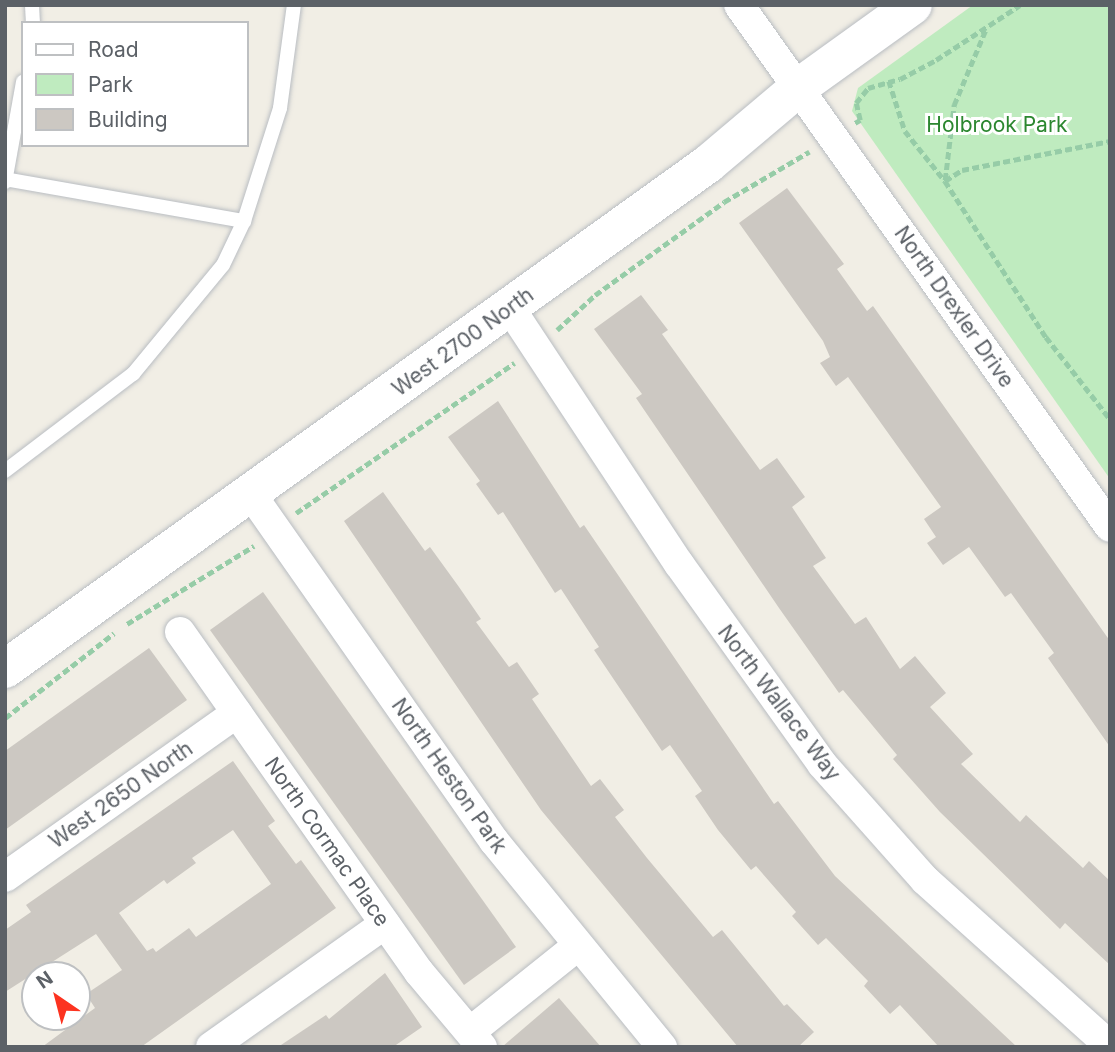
<!DOCTYPE html>
<style>
body{margin:0}
#map{position:relative;width:1115px;height:1052px;overflow:hidden;background:#f1eee5;font-family:Inter,sans-serif}
div>[style]{position:absolute}
.green>*{inset:0;background:#bfebbf}
.building>*{inset:0;background:#ccc8c2}
.path>*{height:4.5px;margin-top:-2.25px;transform-origin:0;background:repeating-linear-gradient(90deg,#96cca7 0 7px,transparent 0 10.5px)}
.roads{filter:drop-shadow(0 0 2px #b9bdc2) drop-shadow(0 0 2px #b9bdc2)}
.lane>*{height:14px;margin:-7px;padding:0 7px;transform-origin:7px;border-radius:7px;background:#fff}
.street>*{height:30px;margin:-15px;padding:0 15px;transform-origin:15px;border-radius:15px;background:#fff}
.secondary>*{height:38px;margin:-19px;padding:0 19px;transform-origin:19px;border-radius:19px;background:#fff}
span{translate:-50% -50%;white-space:nowrap;text-align:center;line-height:1.15;-webkit-text-stroke:6px #fff;paint-order:stroke}
.park-label{font-size:21px;color:#2c8730}
.street-label{font-size:21px;color:#5c6167}
.frame{position:absolute;inset:0;border:7px solid #5c6167;pointer-events:none}
.legend{position:absolute;left:21px;top:21px;width:228px;height:126px;box-sizing:border-box;background:#fff;border:2px solid #bec0c2;margin:0;padding:9px 12px;list-style:none;font-size:21px;color:#5c6167}
.legend li{display:flex;align-items:center;gap:14px;height:35px}
.legend b{width:35px;border:2px solid #bec0c2}
.north{position:absolute;left:21px;top:961px;width:70px;height:70px;box-sizing:border-box;background:#fff;border:2px solid #bec0c2;border-radius:50%;rotate:325deg;font-size:19px;font-weight:700;line-height:28px;text-align:center;color:#5c6167}
.north::after{content:'';display:block;margin:auto;width:24px;height:32px;background:#fc3320;clip-path:polygon(50% 0,100% 100%,50% 72%,0 100%)}
</style>
<div id="map">
<div class="green">
<i style="clip-path:polygon(973px 5px,1110px 5px,1110px 479px,852px 111px,858px 88px)"></i>
</div>
<div class="building">
<i style="clip-path:polygon(787px 188px,844px 264px,837px 269px,867px 311px,873px 306px,1110px 641px,1110px 747px,1048px 658px,1054px 653px,1011px 593px,1005px 597px,969px 547px,943px 565px,927px 543px,936px 537px,924px 519px,941px 507px,848px 377px,836px 386px,820px 363px,830px 357px,823px 341px,739px 223px)"></i>
<i style="clip-path:polygon(641px 295px,668px 330px,662px 334px,760px 470px,777px 458px,805px 497px,792px 507px,826px 558px,813px 566px,855px 624px,866px 617px,900px 669px,915px 656px,946px 693px,930px 707px,973px 754px,961px 764px,1020px 822px,1026px 815px,1083px 868px,1089px 861px,1110px 881px,1110px 965px,1065px 923px,1060px 929px,940px 812px,893px 759px,897px 755px,843px 690px,839px 693px,779px 608px,636px 398px,642px 394px,594px 329px)"></i>
<i style="clip-path:polygon(498px 401px,580px 528px,584px 525px,774px 804px,778px 801px,835px 876px,1017px 1047px,939px 1047px,900px 1005px,890px 1014px,864px 986px,868px 981px,826px 938px,818px 945px,792px 916px,796px 912px,756px 866px,751px 870px,718px 830px,695px 796px,702px 791px,670px 745px,662px 751px,594px 650px,599px 647px,561px 589px,555px 593px,503px 512px,498px 515px,476px 484px,480px 481px,448px 437px)"></i>
<i style="clip-path:polygon(383px 492px,425px 551px,430px 547px,459px 587px,481px 619px,476px 622px,509px 667px,517px 662px,539px 694px,532px 699px,591px 786px,600px 779px,624px 810px,615px 817px,647px 858px,713px 937px,722px 930px,784px 1006px,787px 1004px,814px 1032px,798px 1047px,738px 1047px,541px 810px,344px 521px)"></i>
<i style="clip-path:polygon(263px 592px,516px 947px,464px 985px,210px 630px)"></i>
<i style="clip-path:polygon(149px 648px,187px 700px,5px 830px,5px 751px)"></i>
<i style="clip-path:polygon(evenodd,233px 761px,275px 821px,268px 826px,296px 864px,301px 860px,336px 908px,141px 1047px,42px 1047px,95px 1008px,86px 994px,122px 970px,96px 934px,5px 992px,5px 930px,31px 912px,26px 905px,233px 761px,233px 830px,271px 884px,196px 937px,189px 928px,156px 952px,153px 948px,147px 951px,119px 913px,164px 880px,167px 884px,196px 863px,192px 858px,233px 830px)"></i>
<i style="clip-path:polygon(385px 973px,422px 1027px,393px 1047px,278px 1047px,326px 1015px,329px 1019px)"></i>
<i style="clip-path:polygon(559px 998px,601px 1047px,502px 1047px)"></i>
</div>
<div class="path">
<i style="left:889px;top:81px;width:52px;rotate:72.3deg"></i>
<i style="left:905px;top:131px;width:64px;rotate:51.3deg"></i>
<i style="left:945px;top:181px;width:186px;rotate:57.1deg"></i>
<i style="left:1046px;top:337px;width:104px;rotate:52deg"></i>
<i style="left:855px;top:123px;width:6px;rotate:-31deg"></i>
<i style="left:860px;top:120px;width:17px;rotate:-103deg"></i>
<i style="left:856px;top:103px;width:19px;rotate:-51deg"></i>
<i style="left:868px;top:88px;width:33px;rotate:-16deg"></i>
<i style="left:900px;top:79px;width:41px;rotate:-27.8deg"></i>
<i style="left:936px;top:60px;width:100px;rotate:-33.2deg"></i>
<i style="left:945px;top:180px;width:76px;rotate:-83.2deg"></i>
<i style="left:954px;top:105px;width:82px;rotate:-67.2deg"></i>
<i style="left:945px;top:181px;width:20px;rotate:-33deg"></i>
<i style="left:962px;top:170px;width:151px;rotate:-11.1deg"></i>
<i style="left:557px;top:330px;width:52px;rotate:-42.6deg"></i>
<i style="left:595px;top:295px;width:159px;rotate:-35.8deg"></i>
<i style="left:724px;top:202px;width:99px;rotate:-30.5deg"></i>
<i style="left:296px;top:513px;width:265px;rotate:-34.5deg"></i>
<i style="left:127px;top:624px;width:149px;rotate:-31.6deg"></i>
<i style="left:5px;top:718px;width:138px;rotate:-37.9deg"></i>
</div>
<div class="roads">
<div class="lane">
<i style="left:32px;top:5px;width:18px;rotate:87deg"></i>
<i style="left:5px;top:179px;width:243px;rotate:10deg"></i>
<i style="left:5px;top:182px;width:102px;rotate:-79.8deg"></i>
<i style="left:5px;top:471px;width:161px;rotate:-37.2deg"></i>
<i style="left:133px;top:374px;width:141px;rotate:-50.5deg"></i>
<i style="left:223px;top:265px;width:49px;rotate:-64.5deg"></i>
<i style="left:244px;top:221px;width:119px;rotate:-72.3deg"></i>
<i style="left:280px;top:108px;width:104px;rotate:-82.3deg"></i>
</div>
<div class="street">
<i style="left:739px;top:5px;width:640px;rotate:54.6deg"></i>
<i style="left:510px;top:308px;width:307px;rotate:56.6deg"></i>
<i style="left:679px;top:564px;width:246px;rotate:54.4deg"></i>
<i style="left:822px;top:764px;width:155px;rotate:48.4deg"></i>
<i style="left:925px;top:880px;width:249px;rotate:41.9deg"></i>
<i style="left:251px;top:494px;width:424px;rotate:55deg"></i>
<i style="left:494px;top:841px;width:266px;rotate:50.8deg"></i>
<i style="left:180px;top:632px;width:416px;rotate:54.9deg"></i>
<i style="left:419px;top:972px;width:98px;rotate:50deg"></i>
<i style="left:5px;top:877px;width:284px;rotate:-35.3deg"></i>
<i style="left:470px;top:1032px;width:136px;rotate:-38.7deg"></i>
<i style="left:211px;top:1047px;width:213px;rotate:-35.3deg"></i>
</div>
<div class="secondary">
<i style="left:5px;top:669px;width:866px;rotate:-35.69deg"></i>
<i style="left:708px;top:164px;width:119px;rotate:-40.2deg"></i>
<i style="left:799px;top:87px;width:140px;rotate:-35.7deg"></i>
</div>
</div>
<div class="park-label">
<span style="left:997px;top:125px">Holbrook Park</span>
</div>
<div class="street-label">
<span style="left:954px;top:307px;rotate:55deg">North Drexler Drive</span>
<span style="left:463px;top:342px;rotate:-36deg">West 2700 North</span>
<span style="left:779px;top:703px;rotate:53deg">North Wallace Way</span>
<span style="left:449px;top:776px;rotate:55deg">North Heston Park</span>
<span style="left:121px;top:795px;rotate:-35deg">West 2650 North</span>
<span style="left:327px;top:842px;rotate:55deg">North Cormac Place</span>
</div>
<div class="frame"></div>
<ul class="legend">
<li><b style="height:9px;background:#fff"></b>Road</li>
<li><b style="height:19px;background:#bfebbf"></b>Park</li>
<li><b style="height:19px;background:#ccc8c2"></b>Building</li>
</ul>
<div class="north">N</div>
</div>
